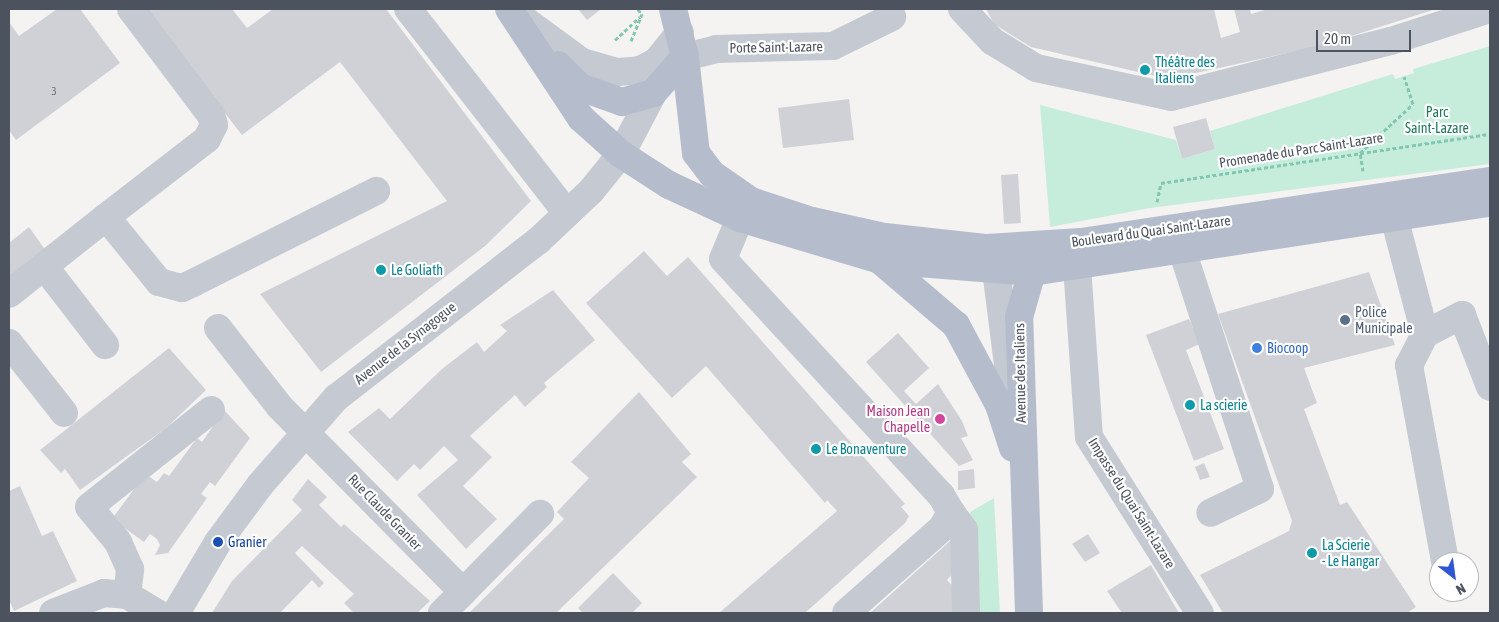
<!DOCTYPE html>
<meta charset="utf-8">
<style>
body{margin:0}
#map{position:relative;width:1499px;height:622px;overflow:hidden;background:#f4f3f2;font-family:"Asap Condensed",sans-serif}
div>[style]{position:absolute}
.green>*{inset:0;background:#c6ecdc}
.building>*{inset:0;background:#d0d1d6}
.path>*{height:3px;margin-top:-1.5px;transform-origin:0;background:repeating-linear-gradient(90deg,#82c7b1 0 4px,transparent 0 6.5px)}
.minor>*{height:28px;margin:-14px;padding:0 14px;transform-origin:14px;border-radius:14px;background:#c5cad2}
.major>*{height:28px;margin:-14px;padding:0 14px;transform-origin:14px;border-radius:14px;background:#b5bdcd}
.dots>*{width:14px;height:14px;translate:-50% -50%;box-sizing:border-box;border:2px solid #fff;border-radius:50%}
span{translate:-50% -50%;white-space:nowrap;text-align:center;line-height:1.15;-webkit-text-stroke:4.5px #fff;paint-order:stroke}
.number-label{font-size:11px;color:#6d727c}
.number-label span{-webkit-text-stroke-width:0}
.street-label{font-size:14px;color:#4c525e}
.culture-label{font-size:14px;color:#0d838f}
.left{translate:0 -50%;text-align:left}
.park-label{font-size:14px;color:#22795e}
.service-label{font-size:14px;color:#4e5e75}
.shop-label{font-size:14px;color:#366cbe}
.hotel-label{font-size:14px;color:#b23c85}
.right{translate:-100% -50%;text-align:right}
.transit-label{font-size:14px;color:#164399}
.frame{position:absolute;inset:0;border:10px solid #4c525e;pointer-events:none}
.north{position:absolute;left:1429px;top:552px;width:50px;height:50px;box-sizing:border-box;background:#fff;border:1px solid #b7babf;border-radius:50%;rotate:150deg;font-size:14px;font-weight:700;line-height:20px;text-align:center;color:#4c525e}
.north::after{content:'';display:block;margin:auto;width:18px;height:22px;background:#2d57d3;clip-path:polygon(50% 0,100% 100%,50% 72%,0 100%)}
.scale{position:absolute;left:1316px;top:30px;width:95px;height:22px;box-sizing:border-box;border:2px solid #4c525e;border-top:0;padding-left:6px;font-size:15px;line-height:18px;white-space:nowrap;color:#4c525e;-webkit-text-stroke:4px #fff;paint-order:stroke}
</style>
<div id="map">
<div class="green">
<i style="clip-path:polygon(1490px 46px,1490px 164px,1150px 208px,1050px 227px,1040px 105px,1176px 140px,1182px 159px,1215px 149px,1210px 131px,1393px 74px,1395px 79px,1414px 73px,1413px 69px)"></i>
<i style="clip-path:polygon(994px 498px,1000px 613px,976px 613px,970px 512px)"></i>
</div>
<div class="building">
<i style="clip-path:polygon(57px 9px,80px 9px,120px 63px,16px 140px,9px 130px,9px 22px,19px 36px)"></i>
<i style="clip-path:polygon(144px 9px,232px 9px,247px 28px,273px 9px,386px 9px,531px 201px,485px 246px,321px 372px,260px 294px,447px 201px,340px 62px,242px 135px)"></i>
<i style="clip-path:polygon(578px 9px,601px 9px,587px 20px)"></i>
<i style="clip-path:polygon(986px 9px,1214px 9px,1221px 38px,1240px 32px,1234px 9px,1250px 9px,1251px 14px,1268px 9px,1436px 9px,1320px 46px,1168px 79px,1031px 47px,994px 24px)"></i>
<i style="clip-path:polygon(849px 99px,854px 140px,783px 148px,778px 108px)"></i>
<i style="clip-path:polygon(1206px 118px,1215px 149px,1182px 159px,1173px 127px)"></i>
<i style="clip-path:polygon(1018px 174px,1021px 223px,1004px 224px,1001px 175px)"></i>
<i style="clip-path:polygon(29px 227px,46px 251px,9px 278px,9px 243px)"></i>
<i style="clip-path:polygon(644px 251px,667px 276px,688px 257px,905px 504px,901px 507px,909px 516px,905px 523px,805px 613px,719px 613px,837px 511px,827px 500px,825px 503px,706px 366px,672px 398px,586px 303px)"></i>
<i style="clip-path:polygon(1369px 272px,1395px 345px,1304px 368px,1317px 403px,1304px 409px,1340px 505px,1347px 502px,1416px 607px,1407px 613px,1223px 613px,1200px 575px,1289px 531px,1292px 521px,1218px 314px)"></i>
<i style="clip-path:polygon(553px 290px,595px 340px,544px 383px,547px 387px,525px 407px,515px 395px,470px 436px,492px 457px,463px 486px,497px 519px,466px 549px,417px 495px,458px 460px,444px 446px,420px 470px,414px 464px,397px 481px,348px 432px,379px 408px,390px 419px,442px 369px,477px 342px,484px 352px,507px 331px,500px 325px)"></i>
<i style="clip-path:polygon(1189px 319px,1200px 344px,1186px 350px,1224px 449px,1194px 461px,1146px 335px)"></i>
<i style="clip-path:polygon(898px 333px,929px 368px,904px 391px,916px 404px,938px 384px,962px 421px,968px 436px,961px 438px,973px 460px,959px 466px,866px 362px)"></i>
<i style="clip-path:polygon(169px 348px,206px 390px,166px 428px,80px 490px,65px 469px,61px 473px,40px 450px)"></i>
<i style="clip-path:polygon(639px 392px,691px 454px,682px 462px,697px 477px,556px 613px,469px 613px,564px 519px,557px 512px,589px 478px,571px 462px)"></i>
<i style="clip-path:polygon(224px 410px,250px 438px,215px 486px,210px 482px,201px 494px,207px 498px,168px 553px,155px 555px,160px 545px,157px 539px,150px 534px,144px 542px,112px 519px,145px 474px,157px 482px,164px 473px,169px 476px,197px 438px,202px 442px)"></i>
<i style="clip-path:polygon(1204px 463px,1210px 477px,1200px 480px,1195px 467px)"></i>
<i style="clip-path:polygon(974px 469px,975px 488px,958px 490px,958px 471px)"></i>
<i style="clip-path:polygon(308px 479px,327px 497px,319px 505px,341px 527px,344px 524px,430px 601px,417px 613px,354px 613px,344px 603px,354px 594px,302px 546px,295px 553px,324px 583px,319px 588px,312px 580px,280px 613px,212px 613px,232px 581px,302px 510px,292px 500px)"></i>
<i style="clip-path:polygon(20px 486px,42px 536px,53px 531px,77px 581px,14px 611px,9px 600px,9px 491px)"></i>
<i style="clip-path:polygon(960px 532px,957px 569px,947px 580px,960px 594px,957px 613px,870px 613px)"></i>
<i style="clip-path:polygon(1088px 534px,1100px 553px,1085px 562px,1072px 544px)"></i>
<i style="clip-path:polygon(1151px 565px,1176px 608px,1179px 613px,1122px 613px,1107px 591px)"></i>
<i style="clip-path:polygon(613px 573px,642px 603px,632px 613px,583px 613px,578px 608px)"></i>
</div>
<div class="path">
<i style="left:638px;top:9px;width:7px;rotate:56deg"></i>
<i style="left:615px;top:40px;width:34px;rotate:-43deg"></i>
<i style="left:631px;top:41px;width:29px;rotate:-68deg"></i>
<i style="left:1363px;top:171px;width:18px;rotate:-99deg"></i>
<i style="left:1360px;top:153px;width:72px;rotate:-42.8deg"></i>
<i style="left:1413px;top:104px;width:29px;rotate:-108deg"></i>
<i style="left:1157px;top:202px;width:19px;rotate:-78deg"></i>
<i style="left:1161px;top:183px;width:333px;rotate:-8.5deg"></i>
</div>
<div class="minor">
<i style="left:131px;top:9px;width:133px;rotate:53deg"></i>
<i style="left:211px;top:115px;width:10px;rotate:73deg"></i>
<i style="left:214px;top:125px;width:16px;rotate:117deg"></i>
<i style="left:207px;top:139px;width:128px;rotate:142.3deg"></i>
<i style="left:106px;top:217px;width:84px;rotate:50.8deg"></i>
<i style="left:159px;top:282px;width:24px;rotate:15deg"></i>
<i style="left:182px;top:288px;width:12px;rotate:-24deg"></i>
<i style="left:193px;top:283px;width:205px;rotate:-26.7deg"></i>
<i style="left:408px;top:9px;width:259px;rotate:52.1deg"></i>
<i style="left:962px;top:9px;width:44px;rotate:46.8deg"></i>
<i style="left:992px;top:41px;width:52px;rotate:31.5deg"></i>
<i style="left:1036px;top:68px;width:138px;rotate:12.1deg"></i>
<i style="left:1171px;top:97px;width:227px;rotate:-14.3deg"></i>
<i style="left:1391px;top:41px;width:104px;rotate:-17.9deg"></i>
<i style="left:511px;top:10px;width:88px;rotate:36.2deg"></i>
<i style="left:582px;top:62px;width:37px;rotate:16deg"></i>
<i style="left:618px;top:72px;width:22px;rotate:-5deg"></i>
<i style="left:640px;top:70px;width:18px;rotate:-27deg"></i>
<i style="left:656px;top:62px;width:38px;rotate:-51deg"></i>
<i style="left:685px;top:57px;width:32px;rotate:-14deg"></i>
<i style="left:716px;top:49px;width:117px;rotate:-1.5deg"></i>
<i style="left:833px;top:46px;width:66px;rotate:-26.2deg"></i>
<i style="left:1394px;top:217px;width:121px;rotate:75.2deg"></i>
<i style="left:1425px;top:334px;width:42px;rotate:-27.2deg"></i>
<i style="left:1462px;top:315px;width:77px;rotate:68.7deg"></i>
<i style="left:740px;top:218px;width:44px;rotate:112.5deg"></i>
<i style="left:723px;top:259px;width:321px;rotate:47.3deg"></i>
<i style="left:941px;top:495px;width:20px;rotate:60deg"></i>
<i style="left:951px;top:512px;width:18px;rotate:119deg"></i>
<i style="left:942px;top:528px;width:128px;rotate:138.5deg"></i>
<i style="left:987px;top:248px;width:24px;rotate:68deg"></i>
<i style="left:996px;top:270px;width:120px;rotate:82.8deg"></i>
<i style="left:1182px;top:250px;width:251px;rotate:71.9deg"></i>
<i style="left:1260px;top:489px;width:55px;rotate:154.4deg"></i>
<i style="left:44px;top:266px;width:100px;rotate:52.3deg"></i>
<i style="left:1077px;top:266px;width:171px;rotate:86deg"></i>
<i style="left:1089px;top:437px;width:208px;rotate:57.8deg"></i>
<i style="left:9px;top:294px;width:124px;rotate:-38.4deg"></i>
<i style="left:218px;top:328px;width:100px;rotate:51.9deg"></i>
<i style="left:280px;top:407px;width:260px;rotate:45.3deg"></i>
<i style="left:463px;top:592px;width:30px;rotate:135deg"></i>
<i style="left:1425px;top:334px;width:35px;rotate:117deg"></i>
<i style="left:1409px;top:365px;width:200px;rotate:79.6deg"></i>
<i style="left:9px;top:343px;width:89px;rotate:51.8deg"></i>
<i style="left:951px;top:512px;width:22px;rotate:54deg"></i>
<i style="left:964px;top:530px;width:83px;rotate:88.6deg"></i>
<i style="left:463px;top:592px;width:110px;rotate:-45.4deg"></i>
<i style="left:127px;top:595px;width:26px;rotate:-83deg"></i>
<i style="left:130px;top:569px;width:30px;rotate:-114deg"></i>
<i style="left:118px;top:542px;width:45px;rotate:-129.6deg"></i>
<i style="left:89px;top:507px;width:156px;rotate:-38.5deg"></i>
<i style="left:53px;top:613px;width:55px;rotate:-21.4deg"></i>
<i style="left:104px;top:593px;width:23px;rotate:5deg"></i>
<i style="left:127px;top:595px;width:35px;rotate:31deg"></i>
<i style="left:176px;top:613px;width:82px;rotate:-59.4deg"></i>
<i style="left:218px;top:542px;width:71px;rotate:-53.6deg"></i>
<i style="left:260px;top:485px;width:116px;rotate:-48.9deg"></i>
<i style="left:336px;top:398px;width:256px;rotate:-37.9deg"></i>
<i style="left:538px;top:241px;width:73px;rotate:-43.3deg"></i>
<i style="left:591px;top:191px;width:48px;rotate:-51deg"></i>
<i style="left:621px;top:154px;width:69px;rotate:-62.3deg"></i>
</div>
<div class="major">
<i style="left:509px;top:9px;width:131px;rotate:56.6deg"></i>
<i style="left:581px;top:118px;width:54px;rotate:42deg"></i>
<i style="left:621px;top:154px;width:57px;rotate:32.9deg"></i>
<i style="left:669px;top:185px;width:78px;rotate:24.9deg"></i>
<i style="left:740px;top:218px;width:146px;rotate:16.7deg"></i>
<i style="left:880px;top:260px;width:152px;rotate:4.5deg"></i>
<i style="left:1032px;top:272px;width:463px;rotate:-8.6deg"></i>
<i style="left:673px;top:9px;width:49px;rotate:76deg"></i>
<i style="left:685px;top:57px;width:97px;rotate:83.5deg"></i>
<i style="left:696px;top:153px;width:26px;rotate:53deg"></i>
<i style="left:712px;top:174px;width:47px;rotate:34.7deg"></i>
<i style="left:751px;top:201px;width:64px;rotate:18.2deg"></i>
<i style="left:812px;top:221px;width:75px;rotate:12.4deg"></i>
<i style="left:885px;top:237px;width:103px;rotate:6.2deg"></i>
<i style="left:987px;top:248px;width:94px;rotate:-3.7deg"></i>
<i style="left:1081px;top:242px;width:414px;rotate:-8.5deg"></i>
<i style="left:558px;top:65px;width:31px;rotate:45deg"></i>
<i style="left:580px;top:87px;width:45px;rotate:19.7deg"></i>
<i style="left:622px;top:102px;width:32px;rotate:-16deg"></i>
<i style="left:653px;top:93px;width:48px;rotate:-48.4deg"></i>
<i style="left:881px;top:261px;width:99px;rotate:40.5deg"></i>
<i style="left:956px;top:325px;width:91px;rotate:61.7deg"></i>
<i style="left:999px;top:405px;width:45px;rotate:72deg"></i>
<i style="left:1029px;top:613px;width:296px;rotate:-91.9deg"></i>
<i style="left:1019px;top:317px;width:47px;rotate:-73.9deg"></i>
</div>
<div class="dots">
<i style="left:1145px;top:70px;background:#0f9aa8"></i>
<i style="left:381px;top:270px;background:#0f9aa8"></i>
<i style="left:1345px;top:320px;background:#5c6f8a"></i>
<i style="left:1257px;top:348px;background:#3f7fe0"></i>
<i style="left:1190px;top:405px;background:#0f9aa8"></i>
<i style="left:940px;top:419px;background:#d1479c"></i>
<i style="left:816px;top:449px;background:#0f9aa8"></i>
<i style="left:218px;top:542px;background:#1a4fb4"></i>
<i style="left:1312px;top:553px;background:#0f9aa8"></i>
</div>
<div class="number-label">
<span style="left:54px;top:91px">3</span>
</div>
<div class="street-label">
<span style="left:776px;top:47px;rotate:-1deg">Porte Saint-Lazare</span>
<span style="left:1301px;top:150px;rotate:-9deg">Promenade du Parc Saint-Lazare</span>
<span style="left:1151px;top:231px;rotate:-8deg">Boulevard du Quai Saint-Lazare</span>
<span style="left:405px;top:343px;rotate:-38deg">Avenue de la Synagogue</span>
<span style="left:1020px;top:373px;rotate:-91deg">Avenue des Italiens</span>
<span style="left:1132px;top:503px;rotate:58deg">Impasse du Quai Saint-Lazare</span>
<span style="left:385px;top:512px;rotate:46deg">Rue Claude Granier</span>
</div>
<div class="culture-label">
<span class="left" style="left:1155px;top:70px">Théâtre des<br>Italiens</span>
<span class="left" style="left:391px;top:270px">Le Goliath</span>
<span class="left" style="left:1200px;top:405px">La scierie</span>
<span class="left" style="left:826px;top:449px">Le Bonaventure</span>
<span class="left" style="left:1322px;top:553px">La Scierie<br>- Le Hangar</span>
</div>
<div class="park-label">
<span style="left:1437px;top:120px">Parc<br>Saint-Lazare</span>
</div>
<div class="service-label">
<span class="left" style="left:1355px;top:320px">Police<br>Municipale</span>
</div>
<div class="shop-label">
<span class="left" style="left:1267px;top:348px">Biocoop</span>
</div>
<div class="hotel-label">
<span class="right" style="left:930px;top:419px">Maison Jean<br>Chapelle</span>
</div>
<div class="transit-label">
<span class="left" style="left:228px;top:542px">Granier</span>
</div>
<div class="frame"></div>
<div class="north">N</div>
<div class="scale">20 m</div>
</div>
